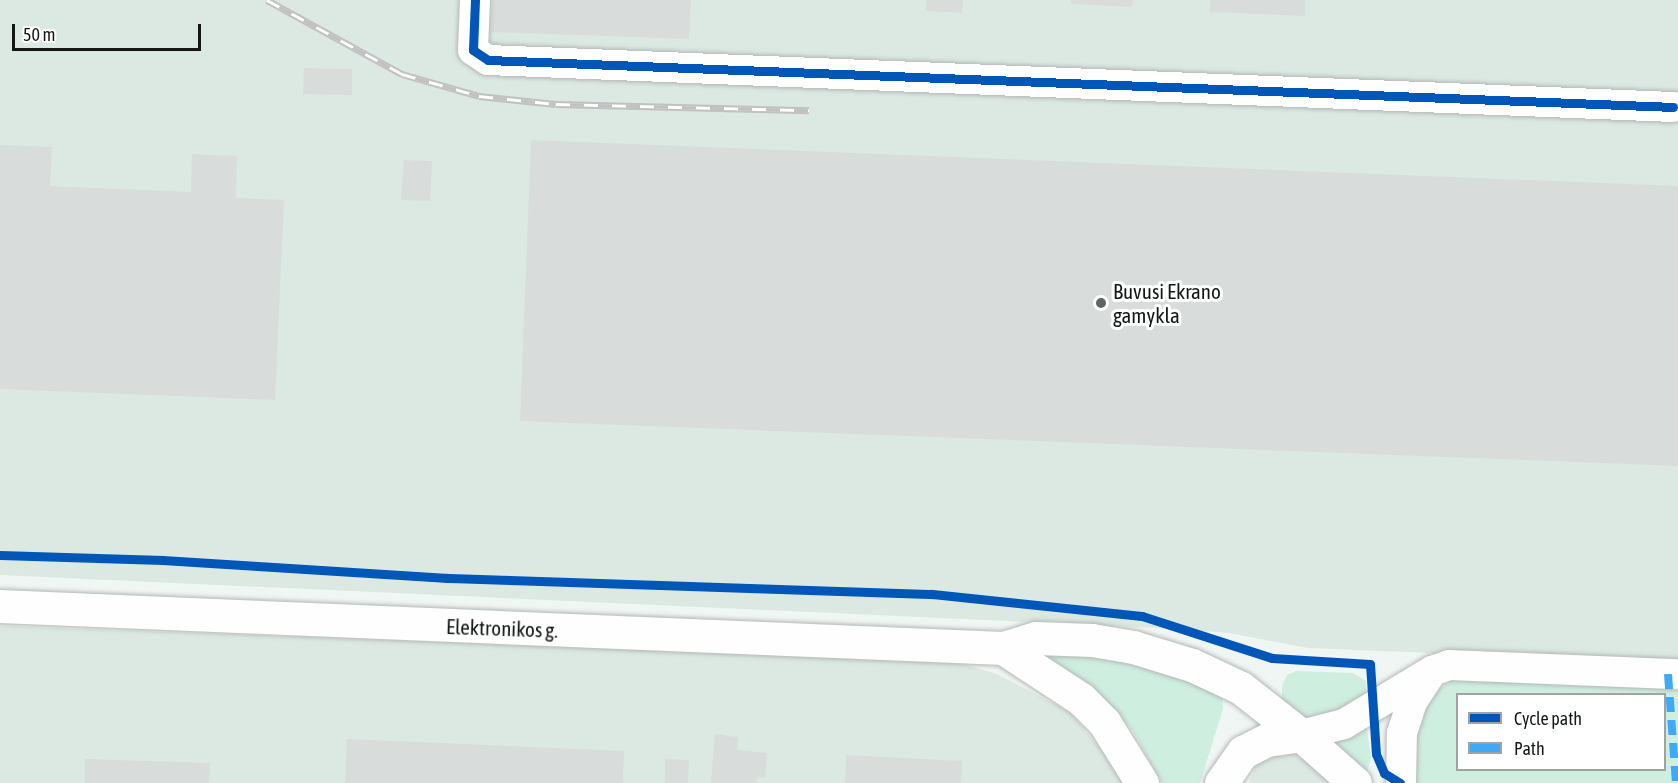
<!DOCTYPE html>
<style>
body{margin:0}
#map{position:relative;width:1678px;height:783px;overflow:hidden;background:#f0f6f3;font-family:"Asap Condensed",sans-serif}
div>[style]{position:absolute}
.built>*{inset:0;background:#dce9e2}
.green>*{inset:0;background:#ceeee0}
.building>*{inset:0;background:#d8dddb}
.roads{filter:drop-shadow(0 0 2px #b3b8b5) drop-shadow(0 0 2px #b3b8b5)}
.street>*{height:30px;margin:-15px;padding:0 15px;transform-origin:15px;border-radius:15px;background:#fdfefd}
.primary>*{height:33px;margin:-16.5px;padding:0 16.5px;transform-origin:16.5px;border-radius:16.5px;background:#fdfefd}
.rail>*{height:7px;margin-top:-3.5px;transform-origin:0;background:repeating-linear-gradient(90deg,#fff 0 14px,#c0c1c1 0 28px);box-sizing:border-box;border-block:2px solid #c0c1c1}
.quiet>*{height:8px;margin-top:-4px;transform-origin:0;background:repeating-linear-gradient(90deg,#3fa9f5 0 15px,transparent 0 23px)}
.cycleway>*{height:9px;margin:-4.5px;padding:0 4.5px;transform-origin:4.5px;border-radius:4.5px;background:#0057b8}
.dots>*{width:16px;height:16px;translate:-50% -50%;box-sizing:border-box;border:3px solid #fff;border-radius:50%}
span{translate:-50% -50%;white-space:nowrap;text-align:center;line-height:1.15;-webkit-text-stroke:6px #fff;paint-order:stroke}
.poi-label{font-size:21px;color:#131815}
.left{translate:0 -50%;text-align:left}
.street-label{font-size:21px;color:#131815}
.legend{position:absolute;left:1456px;top:693px;width:210px;height:78px;box-sizing:border-box;background:#fff;border:2px solid #a1a3a1;margin:0;padding:8px 10px;list-style:none;font-size:18px;color:#131815}
.legend li{display:flex;align-items:center;gap:12px;height:30px}
.legend b{width:30px;border:2px solid #a1a3a1}
.scale{position:absolute;left:12px;top:24px;width:189px;height:27px;box-sizing:border-box;border:3px solid #131815;border-top:0;padding-left:8px;font-size:18px;line-height:21px;white-space:nowrap;color:#131815;-webkit-text-stroke:4px #fff;paint-order:stroke}
</style>
<div id="map">
<div class="built">
<i style="clip-path:polygon(0 0,1678px 0,1678px 663px,1308px 648px,1229px 633px,1161px 628px,0 575px)"></i>
<i style="clip-path:polygon(0 626px,950px 660px,997px 674px,1070px 712px,1113px 764px,1124px 783px,0 783px)"></i>
<i style="clip-path:polygon(1271px 753px,1291px 753px,1307px 760px,1333px 783px,1249px 783px,1259px 759px)"></i>
</div>
<div class="green">
<i style="clip-path:polygon(1034px 648px,1090px 655px,1173px 674px,1222px 696px,1223px 709px,1200px 783px,1162px 783px,1133px 731px,1106px 700px)"></i>
<i style="clip-path:polygon(1296px 671px,1353px 673px,1366px 681px,1365px 715px,1371px 758px,1367px 772px,1360px 770px,1282px 701px,1282px 686px,1287px 675px)"></i>
<i style="clip-path:polygon(evenodd,1452px 679px,1678px 686px,1678px 783px,1415px 783px,1414px 724px,1428px 698px,1452px 679px,1458px 694px,1664px 694px,1664px 770px,1458px 770px,1458px 694px)"></i>
</div>
<div class="building">
<i style="clip-path:polygon(493px 0,691px 0,689px 39px,491px 32px)"></i>
<i style="clip-path:polygon(926px 0,963px 0,962px 13px,926px 11px)"></i>
<i style="clip-path:polygon(1071px 0,1133px 0,1132px 7px,1071px 4px)"></i>
<i style="clip-path:polygon(1210px 0,1305px 0,1305px 16px,1210px 12px)"></i>
<i style="clip-path:polygon(304px 68px,352px 69px,352px 95px,303px 94px)"></i>
<i style="clip-path:polygon(531px 140px,1678px 186px,1678px 466px,520px 421px)"></i>
<i style="clip-path:polygon(0 145px,52px 147px,50px 186px,191px 192px,192px 154px,237px 156px,236px 198px,284px 200px,275px 400px,0 389px)"></i>
<i style="clip-path:polygon(404px 160px,432px 161px,430px 201px,401px 200px)"></i>
<i style="clip-path:polygon(715px 734px,738px 737px,737px 750px,767px 753px,765px 778px,758px 777px,757px 783px,711px 783px)"></i>
<i style="clip-path:polygon(347px 739px,624px 751px,623px 783px,345px 783px)"></i>
<i style="clip-path:polygon(846px 755px,962px 761px,961px 783px,845px 783px)"></i>
<i style="clip-path:polygon(85px 759px,210px 763px,209px 783px,85px 783px)"></i>
<i style="clip-path:polygon(665px 759px,689px 760px,688px 783px,665px 783px)"></i>
</div>
<div class="roads">
<div class="street">
<i style="left:475px;top:0;width:50px;rotate:92.3deg"></i>
<i style="left:473px;top:50px;width:18px;rotate:34deg"></i>
<i style="left:488px;top:60px;width:1186px;rotate:2.27deg"></i>
<i style="left:1301px;top:735px;width:44px;rotate:-14.3deg"></i>
<i style="left:1344px;top:724px;width:103px;rotate:-31.1deg"></i>
<i style="left:1432px;top:671px;width:18px;rotate:-19deg"></i>
<i style="left:1449px;top:665px;width:229px;rotate:2.3deg"></i>
<i style="left:1401px;top:783px;width:50px;rotate:-88.9deg"></i>
<i style="left:1402px;top:733px;width:33px;rotate:-72deg"></i>
<i style="left:1412px;top:702px;width:31px;rotate:-57deg"></i>
</div>
<div class="primary">
<i style="left:0;top:606px;width:1004px;rotate:2.4deg"></i>
<i style="left:1003px;top:648px;width:34px;rotate:-17deg"></i>
<i style="left:1036px;top:638px;width:56px;rotate:2deg"></i>
<i style="left:1092px;top:640px;width:42px;rotate:9.7deg"></i>
<i style="left:1133px;top:647px;width:62px;rotate:17deg"></i>
<i style="left:1192px;top:665px;width:54px;rotate:25.1deg"></i>
<i style="left:1241px;top:688px;width:76px;rotate:38.1deg"></i>
<i style="left:1003px;top:648px;width:93px;rotate:33.2deg"></i>
<i style="left:1081px;top:699px;width:33px;rotate:45deg"></i>
<i style="left:1104px;top:722px;width:72px;rotate:58.1deg"></i>
<i style="left:1221px;top:783px;width:38px;rotate:-55deg"></i>
<i style="left:1243px;top:752px;width:27px;rotate:-27deg"></i>
<i style="left:1267px;top:740px;width:34px;rotate:-8deg"></i>
<i style="left:1301px;top:735px;width:72px;rotate:41.6deg"></i>
</div>
</div>
<div class="rail">
<i style="left:267px;top:0;width:154px;rotate:28.7deg"></i>
<i style="left:402px;top:74px;width:80px;rotate:15.9deg"></i>
<i style="left:479px;top:96px;width:77px;rotate:5.9deg"></i>
<i style="left:556px;top:104px;width:253px;rotate:1.4deg"></i>
</div>
<div class="quiet">
<i style="left:1668px;top:674px;width:109px;rotate:85.8deg"></i>
</div>
<div class="cycleway">
<i style="left:475px;top:0;width:50px;rotate:92.3deg"></i>
<i style="left:473px;top:50px;width:18px;rotate:34deg"></i>
<i style="left:488px;top:60px;width:1186px;rotate:2.27deg"></i>
<i style="left:0;top:555px;width:163px;rotate:1.8deg"></i>
<i style="left:163px;top:560px;width:285px;rotate:3.6deg"></i>
<i style="left:447px;top:578px;width:485px;rotate:1.9deg"></i>
<i style="left:932px;top:594px;width:211px;rotate:6deg"></i>
<i style="left:1142px;top:616px;width:137px;rotate:17.9deg"></i>
<i style="left:1272px;top:658px;width:98px;rotate:3.5deg"></i>
<i style="left:1370px;top:664px;width:90px;rotate:86.2deg"></i>
<i style="left:1376px;top:754px;width:21px;rotate:67deg"></i>
<i style="left:1384px;top:773px;width:19px;rotate:32deg"></i>
</div>
<div class="dots">
<i style="left:1101px;top:303px;background:#606663"></i>
</div>
<div class="poi-label">
<span class="left" style="left:1113px;top:303px">Buvusi Ekrano<br>gamykla</span>
</div>
<div class="street-label">
<span style="left:502px;top:628px;rotate:2deg">Elektronikos g.</span>
</div>
<ul class="legend">
<li><b style="height:8px;background:#0057b8"></b>Cycle path</li>
<li><b style="height:8px;background:#3fa9f5"></b>Path</li>
</ul>
<div class="scale">50 m</div>
</div>
